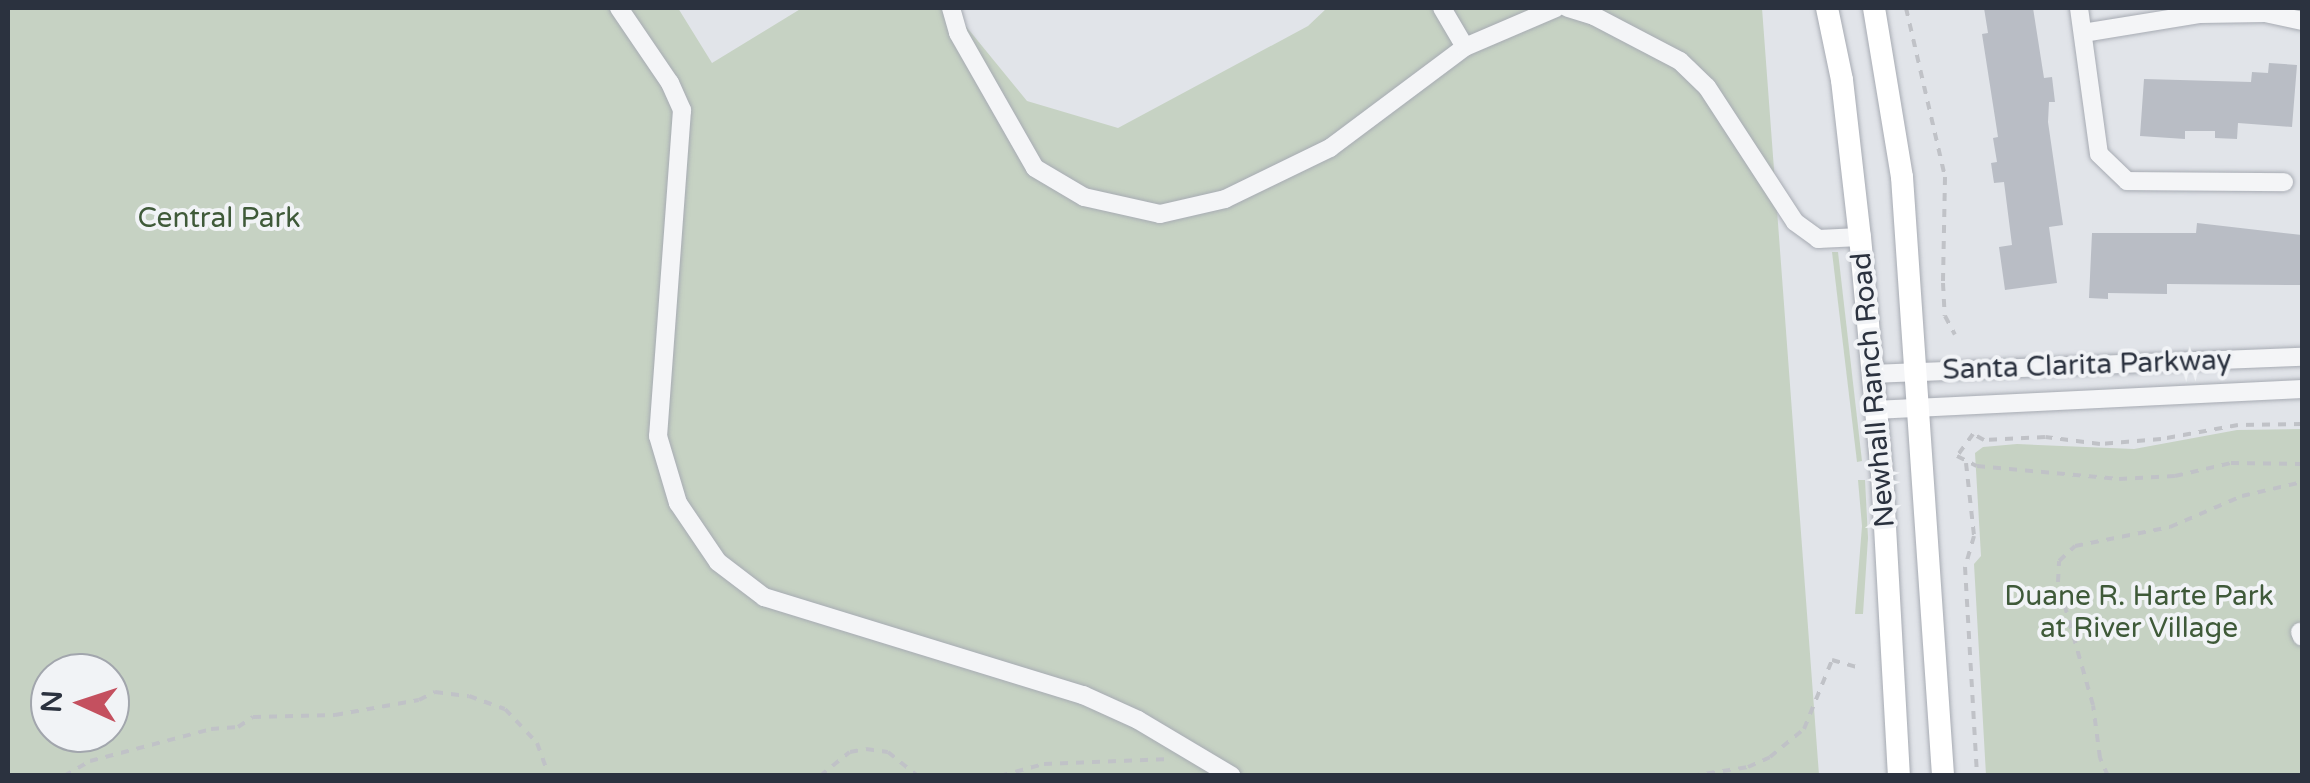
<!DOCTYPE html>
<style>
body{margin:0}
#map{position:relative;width:2310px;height:783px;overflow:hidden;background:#e1e4e9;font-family:"Varela Round",sans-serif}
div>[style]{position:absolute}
.green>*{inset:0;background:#c6d2c3}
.building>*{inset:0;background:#b9bdc5}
.path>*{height:4px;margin-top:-2px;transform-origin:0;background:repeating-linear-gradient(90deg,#c0c2c7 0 8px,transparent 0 16px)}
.roads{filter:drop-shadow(0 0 2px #a7abb3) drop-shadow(0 0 2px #a7abb3)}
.minor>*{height:18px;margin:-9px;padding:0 9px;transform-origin:9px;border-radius:9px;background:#f4f5f7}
.major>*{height:22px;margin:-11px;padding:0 11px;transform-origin:11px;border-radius:11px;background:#fff}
span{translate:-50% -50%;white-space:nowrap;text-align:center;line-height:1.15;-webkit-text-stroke:8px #f1f3f6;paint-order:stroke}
.park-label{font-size:28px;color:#3f5a39}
.street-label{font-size:28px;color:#2b323f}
.frame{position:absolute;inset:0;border:10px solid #2b323f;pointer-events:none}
.north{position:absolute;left:30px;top:653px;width:100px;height:100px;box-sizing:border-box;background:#f1f3f6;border:2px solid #a2a6ad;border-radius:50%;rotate:273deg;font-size:28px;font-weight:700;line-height:40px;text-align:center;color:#2b323f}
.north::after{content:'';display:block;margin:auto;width:35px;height:45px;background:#c4505f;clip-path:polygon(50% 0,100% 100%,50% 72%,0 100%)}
</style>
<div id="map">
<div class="green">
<i style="clip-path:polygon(evenodd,8px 8px,678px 8px,712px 63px,802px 8px,951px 8px,1027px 101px,1118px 128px,1308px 26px,1327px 8px,1762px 8px,1819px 775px,8px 775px,8px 8px,50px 673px,110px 673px,110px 733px,50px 733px,50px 673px)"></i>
<i style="clip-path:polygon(1832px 252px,1838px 252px,1862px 461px,1857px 462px)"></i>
<i style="clip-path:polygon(2302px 429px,2302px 775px,1986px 775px,1974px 564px,1981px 556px,1975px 453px,1983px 447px,2017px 444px,2134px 449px,2237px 430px)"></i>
<i style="clip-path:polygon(1858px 480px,1865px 480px,1868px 538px,1863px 614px,1855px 614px,1862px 526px)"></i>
</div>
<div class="building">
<i style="clip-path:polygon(1984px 8px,2033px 8px,2044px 78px,2052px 77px,2055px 102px,2049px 102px,2048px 122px,2063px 225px,2049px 227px,2057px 283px,2005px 290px,1999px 247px,2012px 245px,2004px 182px,1994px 183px,1991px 163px,1997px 162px,1993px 138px,1998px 137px,1982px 34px,1988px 33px)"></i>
<i style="clip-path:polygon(2269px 63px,2297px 65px,2292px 127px,2238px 123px,2237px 139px,2215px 138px,2215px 131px,2185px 131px,2185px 139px,2140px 136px,2144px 79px,2251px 82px,2252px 72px,2268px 73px)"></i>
<i style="clip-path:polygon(2197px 223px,2302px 235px,2302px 285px,2167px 284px,2167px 294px,2108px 293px,2108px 299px,2089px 298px,2092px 233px,2196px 233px)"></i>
</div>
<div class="path">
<i style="left:1906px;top:8px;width:173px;rotate:77deg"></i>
<i style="left:1945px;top:177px;width:106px;rotate:91.1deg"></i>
<i style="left:1943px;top:283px;width:33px;rotate:87deg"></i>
<i style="left:1945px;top:316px;width:21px;rotate:62deg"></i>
<i style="left:2302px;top:424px;width:64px;rotate:179.1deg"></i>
<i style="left:2238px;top:425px;width:78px;rotate:169.7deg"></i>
<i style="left:2161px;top:439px;width:61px;rotate:175.3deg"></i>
<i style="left:2100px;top:444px;width:55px;rotate:-172.7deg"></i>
<i style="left:2045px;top:437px;width:61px;rotate:177.2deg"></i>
<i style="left:1984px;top:440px;width:13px;rotate:-151deg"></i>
<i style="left:1973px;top:434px;width:27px;rotate:126deg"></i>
<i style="left:1957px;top:456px;width:22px;rotate:27deg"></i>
<i style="left:1977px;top:466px;width:143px;rotate:5.2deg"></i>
<i style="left:2119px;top:479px;width:56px;rotate:-3.1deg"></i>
<i style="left:2175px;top:476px;width:57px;rotate:-13.1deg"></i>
<i style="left:2231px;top:463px;width:71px;rotate:0.8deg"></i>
<i style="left:1966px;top:463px;width:73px;rotate:83.7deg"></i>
<i style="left:1974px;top:536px;width:32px;rotate:106deg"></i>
<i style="left:1965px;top:567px;width:209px;rotate:86.7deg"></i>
<i style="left:64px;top:776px;width:30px;rotate:-30deg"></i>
<i style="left:90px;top:761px;width:125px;rotate:-14.8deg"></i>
<i style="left:211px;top:729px;width:27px;rotate:-4deg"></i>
<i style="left:238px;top:727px;width:18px;rotate:-34deg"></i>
<i style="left:253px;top:717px;width:82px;rotate:-1.4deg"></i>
<i style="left:335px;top:715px;width:85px;rotate:-10.1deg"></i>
<i style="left:419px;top:700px;width:18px;rotate:-27deg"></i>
<i style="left:435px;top:692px;width:34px;rotate:7deg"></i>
<i style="left:469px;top:696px;width:38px;rotate:20deg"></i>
<i style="left:505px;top:709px;width:47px;rotate:46.7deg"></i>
<i style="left:537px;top:743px;width:35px;rotate:70deg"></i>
<i style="left:820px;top:776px;width:38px;rotate:-39deg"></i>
<i style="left:850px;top:752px;width:16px;rotate:-11deg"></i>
<i style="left:866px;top:749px;width:22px;rotate:8deg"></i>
<i style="left:888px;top:752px;width:38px;rotate:39deg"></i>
<i style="left:1000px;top:776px;width:46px;rotate:-15.3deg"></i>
<i style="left:1044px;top:764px;width:126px;rotate:-2.3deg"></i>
<i style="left:1691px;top:776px;width:58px;rotate:-9deg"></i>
<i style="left:1748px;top:767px;width:24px;rotate:-24deg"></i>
<i style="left:1770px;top:757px;width:44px;rotate:-39.5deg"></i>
<i style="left:1804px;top:729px;width:74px;rotate:-67.9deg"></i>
<i style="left:1832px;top:660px;width:26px;rotate:16deg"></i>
<i style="left:2108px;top:776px;width:20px;rotate:-114deg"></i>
<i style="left:2100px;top:758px;width:53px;rotate:-97.5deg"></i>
<i style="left:2093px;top:705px;width:128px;rotate:-105.9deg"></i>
<i style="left:2058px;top:582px;width:21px;rotate:-87deg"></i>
<i style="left:2059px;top:561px;width:22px;rotate:-43deg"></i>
<i style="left:2075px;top:546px;width:97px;rotate:-11.3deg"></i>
<i style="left:2170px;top:527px;width:78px;rotate:-23.3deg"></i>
<i style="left:2242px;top:496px;width:62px;rotate:-13.1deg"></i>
<i style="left:2242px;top:776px;width:10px"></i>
</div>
<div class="roads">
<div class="minor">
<i style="left:619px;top:8px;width:91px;rotate:55.8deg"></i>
<i style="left:670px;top:83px;width:30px;rotate:66deg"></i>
<i style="left:682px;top:110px;width:327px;rotate:94.2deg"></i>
<i style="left:658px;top:436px;width:70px;rotate:73.4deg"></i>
<i style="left:678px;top:503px;width:71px;rotate:55.9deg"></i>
<i style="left:718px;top:562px;width:58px;rotate:37.3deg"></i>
<i style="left:764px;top:597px;width:334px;rotate:17.1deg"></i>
<i style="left:1083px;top:695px;width:60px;rotate:24.4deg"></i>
<i style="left:1138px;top:720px;width:109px;rotate:30.8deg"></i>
<i style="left:951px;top:8px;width:26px;rotate:74deg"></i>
<i style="left:958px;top:33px;width:155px;rotate:60.3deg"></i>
<i style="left:1035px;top:168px;width:57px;rotate:30.6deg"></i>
<i style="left:1084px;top:197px;width:78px;rotate:12.6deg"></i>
<i style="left:1160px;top:214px;width:67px;rotate:-13deg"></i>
<i style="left:1225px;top:199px;width:117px;rotate:-25.9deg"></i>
<i style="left:1330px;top:148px;width:169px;rotate:-36.8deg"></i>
<i style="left:1465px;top:47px;width:99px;rotate:-23.2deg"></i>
<i style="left:1442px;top:8px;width:45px;rotate:59.5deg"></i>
<i style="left:1568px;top:8px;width:27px;rotate:17deg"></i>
<i style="left:1594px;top:16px;width:97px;rotate:27.6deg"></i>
<i style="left:1680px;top:61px;width:37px;rotate:44deg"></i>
<i style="left:1707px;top:87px;width:161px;rotate:56.9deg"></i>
<i style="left:1795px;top:222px;width:29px;rotate:36deg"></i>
<i style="left:1818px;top:239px;width:42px;rotate:-2.7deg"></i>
<i style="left:2079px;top:8px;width:147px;rotate:82.2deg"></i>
<i style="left:2099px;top:154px;width:39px;rotate:44deg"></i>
<i style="left:2127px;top:181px;width:157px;rotate:0.4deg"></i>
<i style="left:2083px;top:33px;width:119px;rotate:-9.2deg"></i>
<i style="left:2200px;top:14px;width:65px;rotate:-0.9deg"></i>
<i style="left:2265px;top:13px;width:38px;rotate:12deg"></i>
<i style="left:1871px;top:374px;width:431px;rotate:-2.3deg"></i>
<i style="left:1874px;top:410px;width:429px;rotate:-2.8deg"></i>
<i style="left:2300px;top:632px;width:5px;rotate:68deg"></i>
</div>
<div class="major">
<i style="left:1827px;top:8px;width:74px;rotate:78.2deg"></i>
<i style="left:1842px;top:80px;width:158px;rotate:83.5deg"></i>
<i style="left:1860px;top:237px;width:237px;rotate:84.7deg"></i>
<i style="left:1882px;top:473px;width:303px;rotate:86.8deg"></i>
<i style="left:1874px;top:8px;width:171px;rotate:80.6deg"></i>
<i style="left:1902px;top:177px;width:600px;rotate:86.08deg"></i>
</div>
</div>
<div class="park-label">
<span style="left:219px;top:218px">Central Park</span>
<span style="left:2139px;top:612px">Duane R. Harte Park<br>at River Village</span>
</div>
<div class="street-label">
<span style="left:2087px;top:365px;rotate:-2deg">Santa Clarita Parkway</span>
<span style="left:1873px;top:390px;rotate:-95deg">Newhall Ranch Road</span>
</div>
<div class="frame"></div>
<div class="north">N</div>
</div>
